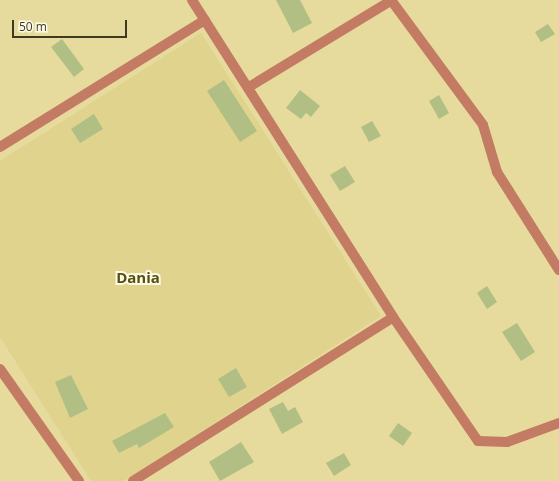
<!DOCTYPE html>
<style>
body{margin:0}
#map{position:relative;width:559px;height:481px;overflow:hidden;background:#e6db9d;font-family:"Open Sans",sans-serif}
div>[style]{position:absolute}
.built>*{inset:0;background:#e0d38d}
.building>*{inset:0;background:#b1bf84}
.minor>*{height:10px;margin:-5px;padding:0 5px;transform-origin:5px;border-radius:5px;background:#c47b63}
span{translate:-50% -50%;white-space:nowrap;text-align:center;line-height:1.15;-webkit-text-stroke:4px #fefbe9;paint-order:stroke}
.district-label{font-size:15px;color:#594f0f;font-weight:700}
.scale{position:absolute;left:12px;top:20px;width:115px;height:18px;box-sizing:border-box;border:2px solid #3e3a20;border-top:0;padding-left:5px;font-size:12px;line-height:14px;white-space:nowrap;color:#3e3a20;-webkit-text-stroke:3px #fefbe9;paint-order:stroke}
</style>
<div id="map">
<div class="built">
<i style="clip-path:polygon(201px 33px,381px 316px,124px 481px,91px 481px,0 337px,0 161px)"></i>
</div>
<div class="building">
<i style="clip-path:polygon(276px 0,300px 0,312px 23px,293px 33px)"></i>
<i style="clip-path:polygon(548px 24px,555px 34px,541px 42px,535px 32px)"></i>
<i style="clip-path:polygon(62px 39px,84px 69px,74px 77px,51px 47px)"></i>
<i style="clip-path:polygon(224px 80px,257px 131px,240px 142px,207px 91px)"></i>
<i style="clip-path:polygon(300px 90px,320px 106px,311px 117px,306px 113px,301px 119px,286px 108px)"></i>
<i style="clip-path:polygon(439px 95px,449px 113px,439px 119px,429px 101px)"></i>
<i style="clip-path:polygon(94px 114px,103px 129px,80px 143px,71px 129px)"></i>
<i style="clip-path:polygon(372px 121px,381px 136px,369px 142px,361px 127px)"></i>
<i style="clip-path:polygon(345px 166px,355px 182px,340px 191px,330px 175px)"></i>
<i style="clip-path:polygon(487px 286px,497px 302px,487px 309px,477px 293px)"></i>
<i style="clip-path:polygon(517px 323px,535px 352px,521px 361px,502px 332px)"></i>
<i style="clip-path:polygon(236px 368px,247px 387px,229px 397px,218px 379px)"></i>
<i style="clip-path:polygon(71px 375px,88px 409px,70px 418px,55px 382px)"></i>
<i style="clip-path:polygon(283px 402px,288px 411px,295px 407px,303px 422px,282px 434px,269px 409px)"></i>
<i style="clip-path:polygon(165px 413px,174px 427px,139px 448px,137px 444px,119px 453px,112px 441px)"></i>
<i style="clip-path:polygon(398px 423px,412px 433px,403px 446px,389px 436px)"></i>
<i style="clip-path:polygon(241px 442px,254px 462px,220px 481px,209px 462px)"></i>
<i style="clip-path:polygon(344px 453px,351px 465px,334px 476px,326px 463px)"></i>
</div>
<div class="minor">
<i style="left:192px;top:0;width:375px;rotate:57.6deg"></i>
<i style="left:393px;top:317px;width:150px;rotate:55.6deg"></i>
<i style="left:478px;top:441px;width:29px;rotate:2deg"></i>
<i style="left:507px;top:442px;width:55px;rotate:-20.1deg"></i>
<i style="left:391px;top:0;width:155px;rotate:53.6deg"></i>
<i style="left:483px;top:125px;width:49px;rotate:73.4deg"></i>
<i style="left:497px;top:172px;width:116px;rotate:57.7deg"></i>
<i style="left:249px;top:87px;width:167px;rotate:-31.3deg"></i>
<i style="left:0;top:147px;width:241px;rotate:-31.8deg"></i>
<i style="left:0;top:369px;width:137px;rotate:54.8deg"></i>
<i style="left:133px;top:481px;width:307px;rotate:-32.2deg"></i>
</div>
<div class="district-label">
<span style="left:138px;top:278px">Dania</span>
</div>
<div class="scale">50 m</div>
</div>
